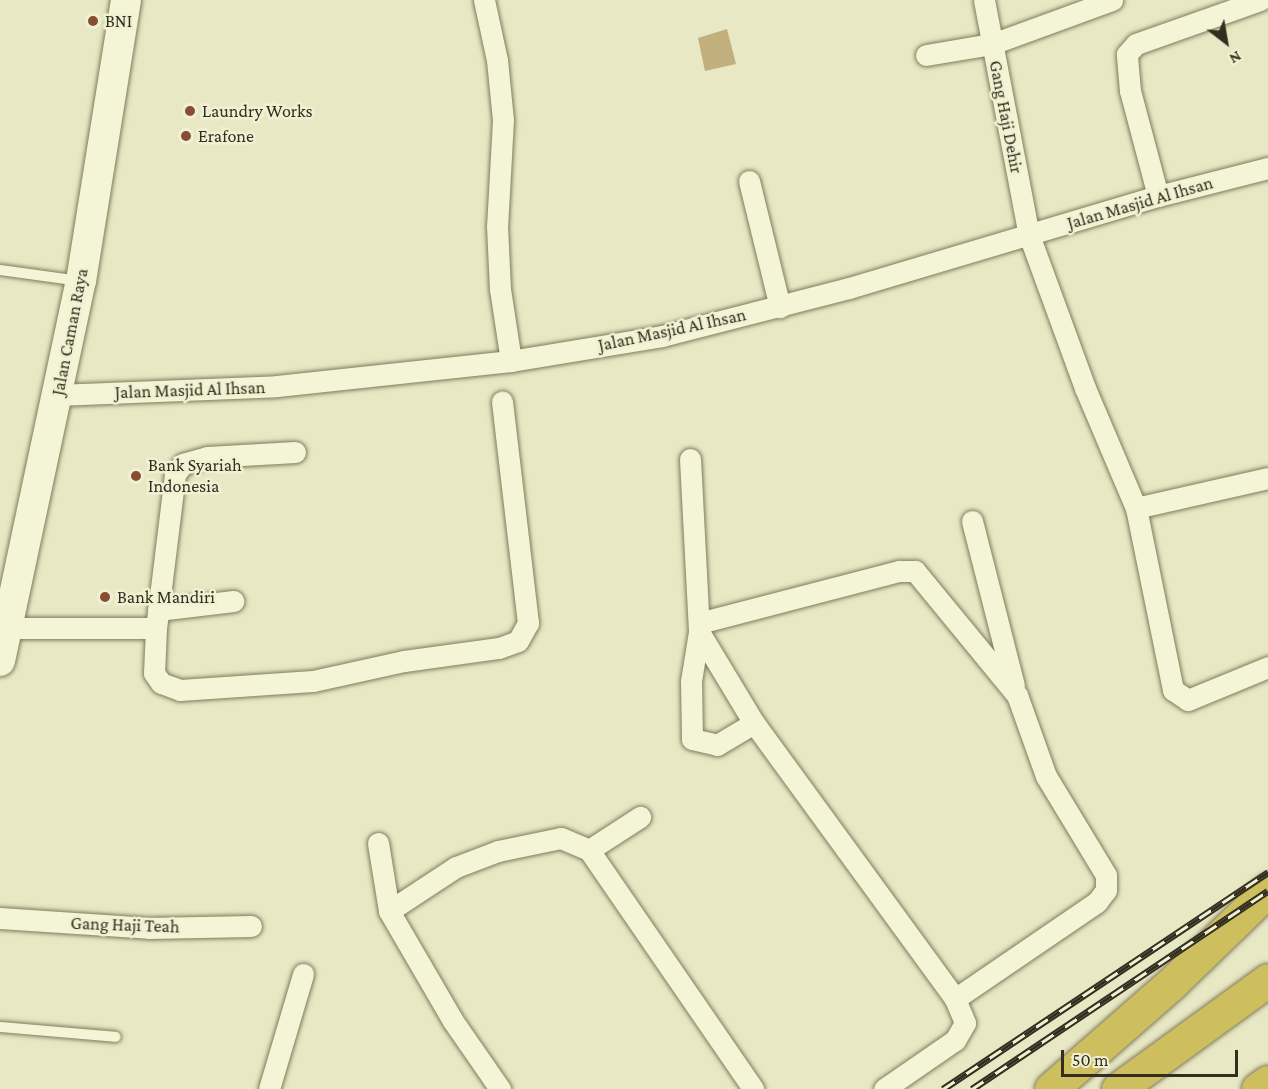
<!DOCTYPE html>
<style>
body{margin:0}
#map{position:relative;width:1268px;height:1089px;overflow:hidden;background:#e8e8c4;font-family:"Crimson Pro",serif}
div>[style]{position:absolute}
.building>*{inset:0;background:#c2af7e}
.roads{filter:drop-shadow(0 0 2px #817b5d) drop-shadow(0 0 2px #817b5d)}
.lane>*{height:10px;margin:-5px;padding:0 5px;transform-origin:5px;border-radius:5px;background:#f4f4d6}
.street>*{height:21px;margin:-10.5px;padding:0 10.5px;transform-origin:10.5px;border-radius:10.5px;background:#f4f4d6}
.secondary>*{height:30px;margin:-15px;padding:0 15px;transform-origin:15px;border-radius:15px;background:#f4f4d6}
.highway>*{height:33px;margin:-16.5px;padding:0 16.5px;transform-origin:16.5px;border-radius:16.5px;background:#cebf5e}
.rail>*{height:7px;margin-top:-3.5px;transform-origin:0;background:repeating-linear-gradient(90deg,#f0f1d3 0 14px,#332e1f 0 28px);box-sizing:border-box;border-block:2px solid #332e1f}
.dots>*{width:16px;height:16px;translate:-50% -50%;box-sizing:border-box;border:3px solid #f0f1d3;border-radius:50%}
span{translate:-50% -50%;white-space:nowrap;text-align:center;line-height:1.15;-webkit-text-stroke:5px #f0f1d3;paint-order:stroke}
.poi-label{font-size:18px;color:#332e1f}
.left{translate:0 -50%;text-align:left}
.street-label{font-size:18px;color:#332e1f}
.north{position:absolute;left:1196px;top:12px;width:60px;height:60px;-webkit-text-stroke:4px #f0f1d3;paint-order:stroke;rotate:149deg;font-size:16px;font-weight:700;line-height:24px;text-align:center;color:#332e1f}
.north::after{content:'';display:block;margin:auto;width:21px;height:27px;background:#332e1f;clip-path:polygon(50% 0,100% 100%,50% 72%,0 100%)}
.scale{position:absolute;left:1061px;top:1050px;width:177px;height:27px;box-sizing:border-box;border:3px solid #332e1f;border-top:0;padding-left:8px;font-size:18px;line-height:21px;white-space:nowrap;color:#332e1f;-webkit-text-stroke:4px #f0f1d3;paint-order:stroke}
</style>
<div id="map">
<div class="building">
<i style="clip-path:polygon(727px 29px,736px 64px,705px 71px,698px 38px)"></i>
</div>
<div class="roads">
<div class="lane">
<i style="left:0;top:270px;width:81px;rotate:7.8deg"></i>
<i style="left:0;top:1027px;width:116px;rotate:4.9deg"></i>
</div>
<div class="street">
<i style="left:484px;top:0;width:61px;rotate:77.8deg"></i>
<i style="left:497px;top:60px;width:60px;rotate:84.3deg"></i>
<i style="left:503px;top:120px;width:106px;rotate:93.2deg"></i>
<i style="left:497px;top:226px;width:63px;rotate:87.3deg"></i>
<i style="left:500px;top:289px;width:73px;rotate:81.3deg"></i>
<i style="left:984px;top:0;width:239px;rotate:79.2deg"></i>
<i style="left:1029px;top:235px;width:163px;rotate:69.9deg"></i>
<i style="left:1085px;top:388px;width:130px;rotate:67deg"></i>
<i style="left:1136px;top:508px;width:186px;rotate:78.5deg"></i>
<i style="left:1173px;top:690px;width:18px;rotate:34deg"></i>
<i style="left:1188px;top:700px;width:87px;rotate:-22.4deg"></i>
<i style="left:926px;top:55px;width:67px;rotate:-9.5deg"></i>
<i style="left:992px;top:44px;width:128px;rotate:-20.1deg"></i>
<i style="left:749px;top:181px;width:130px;rotate:76.2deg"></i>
<i style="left:1158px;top:196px;width:109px;rotate:-104.9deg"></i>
<i style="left:1130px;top:91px;width:37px;rotate:-95deg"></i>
<i style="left:1127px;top:54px;width:13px;rotate:-48deg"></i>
<i style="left:1136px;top:44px;width:132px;rotate:-19.5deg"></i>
<i style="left:57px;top:395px;width:220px;rotate:-2.3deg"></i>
<i style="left:277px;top:386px;width:235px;rotate:-6.1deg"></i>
<i style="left:511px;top:361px;width:153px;rotate:-9.4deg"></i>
<i style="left:662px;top:336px;width:193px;rotate:-14.4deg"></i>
<i style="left:849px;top:288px;width:322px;rotate:-16.6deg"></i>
<i style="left:1158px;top:196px;width:114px;rotate:-14.3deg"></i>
<i style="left:295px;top:452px;width:88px;rotate:176.7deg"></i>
<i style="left:207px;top:457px;width:25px;rotate:164deg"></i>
<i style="left:183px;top:464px;width:13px;rotate:129deg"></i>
<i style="left:175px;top:474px;width:155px;rotate:97deg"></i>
<i style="left:156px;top:628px;width:45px;rotate:92.5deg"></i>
<i style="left:154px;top:673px;width:12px;rotate:55deg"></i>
<i style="left:161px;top:683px;width:20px;rotate:20deg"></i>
<i style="left:180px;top:690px;width:133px;rotate:-3.9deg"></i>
<i style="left:313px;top:681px;width:93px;rotate:-12.4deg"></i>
<i style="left:404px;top:661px;width:96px;rotate:-7.8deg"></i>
<i style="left:499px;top:648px;width:20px;rotate:-20deg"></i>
<i style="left:518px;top:641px;width:21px;rotate:-61deg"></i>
<i style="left:528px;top:623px;width:223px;rotate:-96.7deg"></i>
<i style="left:690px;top:459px;width:173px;rotate:87deg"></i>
<i style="left:699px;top:632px;width:106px;rotate:58.9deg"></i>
<i style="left:754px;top:723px;width:341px;rotate:53.9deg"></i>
<i style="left:1136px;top:508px;width:135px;rotate:-12.8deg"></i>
<i style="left:972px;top:521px;width:170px;rotate:75.7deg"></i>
<i style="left:158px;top:610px;width:76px;rotate:-6.8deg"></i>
<i style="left:699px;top:623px;width:207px;rotate:-14.6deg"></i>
<i style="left:899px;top:571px;width:16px"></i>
<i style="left:915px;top:571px;width:161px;rotate:50.6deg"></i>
<i style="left:1017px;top:695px;width:86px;rotate:70.3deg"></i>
<i style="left:1046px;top:776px;width:116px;rotate:58.8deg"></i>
<i style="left:1106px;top:875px;width:15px;rotate:90deg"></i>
<i style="left:1106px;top:890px;width:15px;rotate:127deg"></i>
<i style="left:1097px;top:902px;width:172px;rotate:145.7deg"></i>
<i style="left:955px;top:999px;width:26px;rotate:67deg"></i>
<i style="left:965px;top:1023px;width:20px;rotate:120deg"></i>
<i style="left:955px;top:1040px;width:86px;rotate:145.4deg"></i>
<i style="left:6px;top:628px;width:150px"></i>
<i style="left:699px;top:632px;width:50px;rotate:99.3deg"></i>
<i style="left:691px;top:681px;width:58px;rotate:89deg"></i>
<i style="left:692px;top:739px;width:26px;rotate:13deg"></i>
<i style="left:717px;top:745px;width:43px;rotate:-30.7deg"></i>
<i style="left:378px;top:843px;width:69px;rotate:80.8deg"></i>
<i style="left:389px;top:911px;width:127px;rotate:59.8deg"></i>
<i style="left:453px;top:1021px;width:83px;rotate:55.3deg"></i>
<i style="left:589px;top:850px;width:61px;rotate:-32.9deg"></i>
<i style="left:389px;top:911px;width:80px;rotate:-33.3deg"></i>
<i style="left:456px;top:867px;width:45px;rotate:-20.9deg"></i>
<i style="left:498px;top:851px;width:64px;rotate:-11.7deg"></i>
<i style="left:561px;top:838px;width:30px;rotate:23deg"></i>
<i style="left:589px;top:850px;width:290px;rotate:55.5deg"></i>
<i style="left:0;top:918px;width:149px;rotate:3.8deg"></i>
<i style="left:149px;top:928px;width:102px;rotate:-1.1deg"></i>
<i style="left:269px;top:1089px;width:120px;rotate:-73.5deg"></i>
</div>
<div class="secondary">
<i style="left:0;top:661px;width:389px;rotate:-78deg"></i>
<i style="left:81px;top:281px;width:285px;rotate:-80.9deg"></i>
</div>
<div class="highway">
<i style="left:1051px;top:1089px;width:159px;rotate:-41.2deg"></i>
<i style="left:1171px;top:984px;width:135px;rotate:-44.1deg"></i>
<i style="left:1118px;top:1089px;width:185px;rotate:-36deg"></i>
<i style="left:1258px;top:1089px;width:12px;rotate:-35deg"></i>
</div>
</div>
<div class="rail">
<i style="left:943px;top:1089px;width:391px;rotate:-33.7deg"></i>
<i style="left:972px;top:1089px;width:356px;rotate:-33.8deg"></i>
</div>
<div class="dots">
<i style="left:93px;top:21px;background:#894d34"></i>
<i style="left:190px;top:111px;background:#894d34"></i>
<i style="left:186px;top:136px;background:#894d34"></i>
<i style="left:136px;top:476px;background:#894d34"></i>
<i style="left:105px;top:597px;background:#894d34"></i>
</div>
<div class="poi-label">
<span class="left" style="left:105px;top:21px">BNI</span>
<span class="left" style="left:202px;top:111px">Laundry Works</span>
<span class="left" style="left:198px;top:136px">Erafone</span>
<span class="left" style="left:148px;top:476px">Bank Syariah<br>Indonesia</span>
<span class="left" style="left:117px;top:597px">Bank Mandiri</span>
</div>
<div class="street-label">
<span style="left:1006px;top:117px;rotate:79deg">Gang Haji Dehir</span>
<span style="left:1140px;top:203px;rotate:-16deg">Jalan Masjid Al Ihsan</span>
<span style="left:672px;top:330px;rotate:-12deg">Jalan Masjid Al Ihsan</span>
<span style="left:70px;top:332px;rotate:-79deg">Jalan Caman Raya</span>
<span style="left:190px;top:390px;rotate:-2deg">Jalan Masjid Al Ihsan</span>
<span style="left:125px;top:925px;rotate:2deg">Gang Haji Teah</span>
</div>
<div class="north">N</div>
<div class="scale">50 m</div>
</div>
